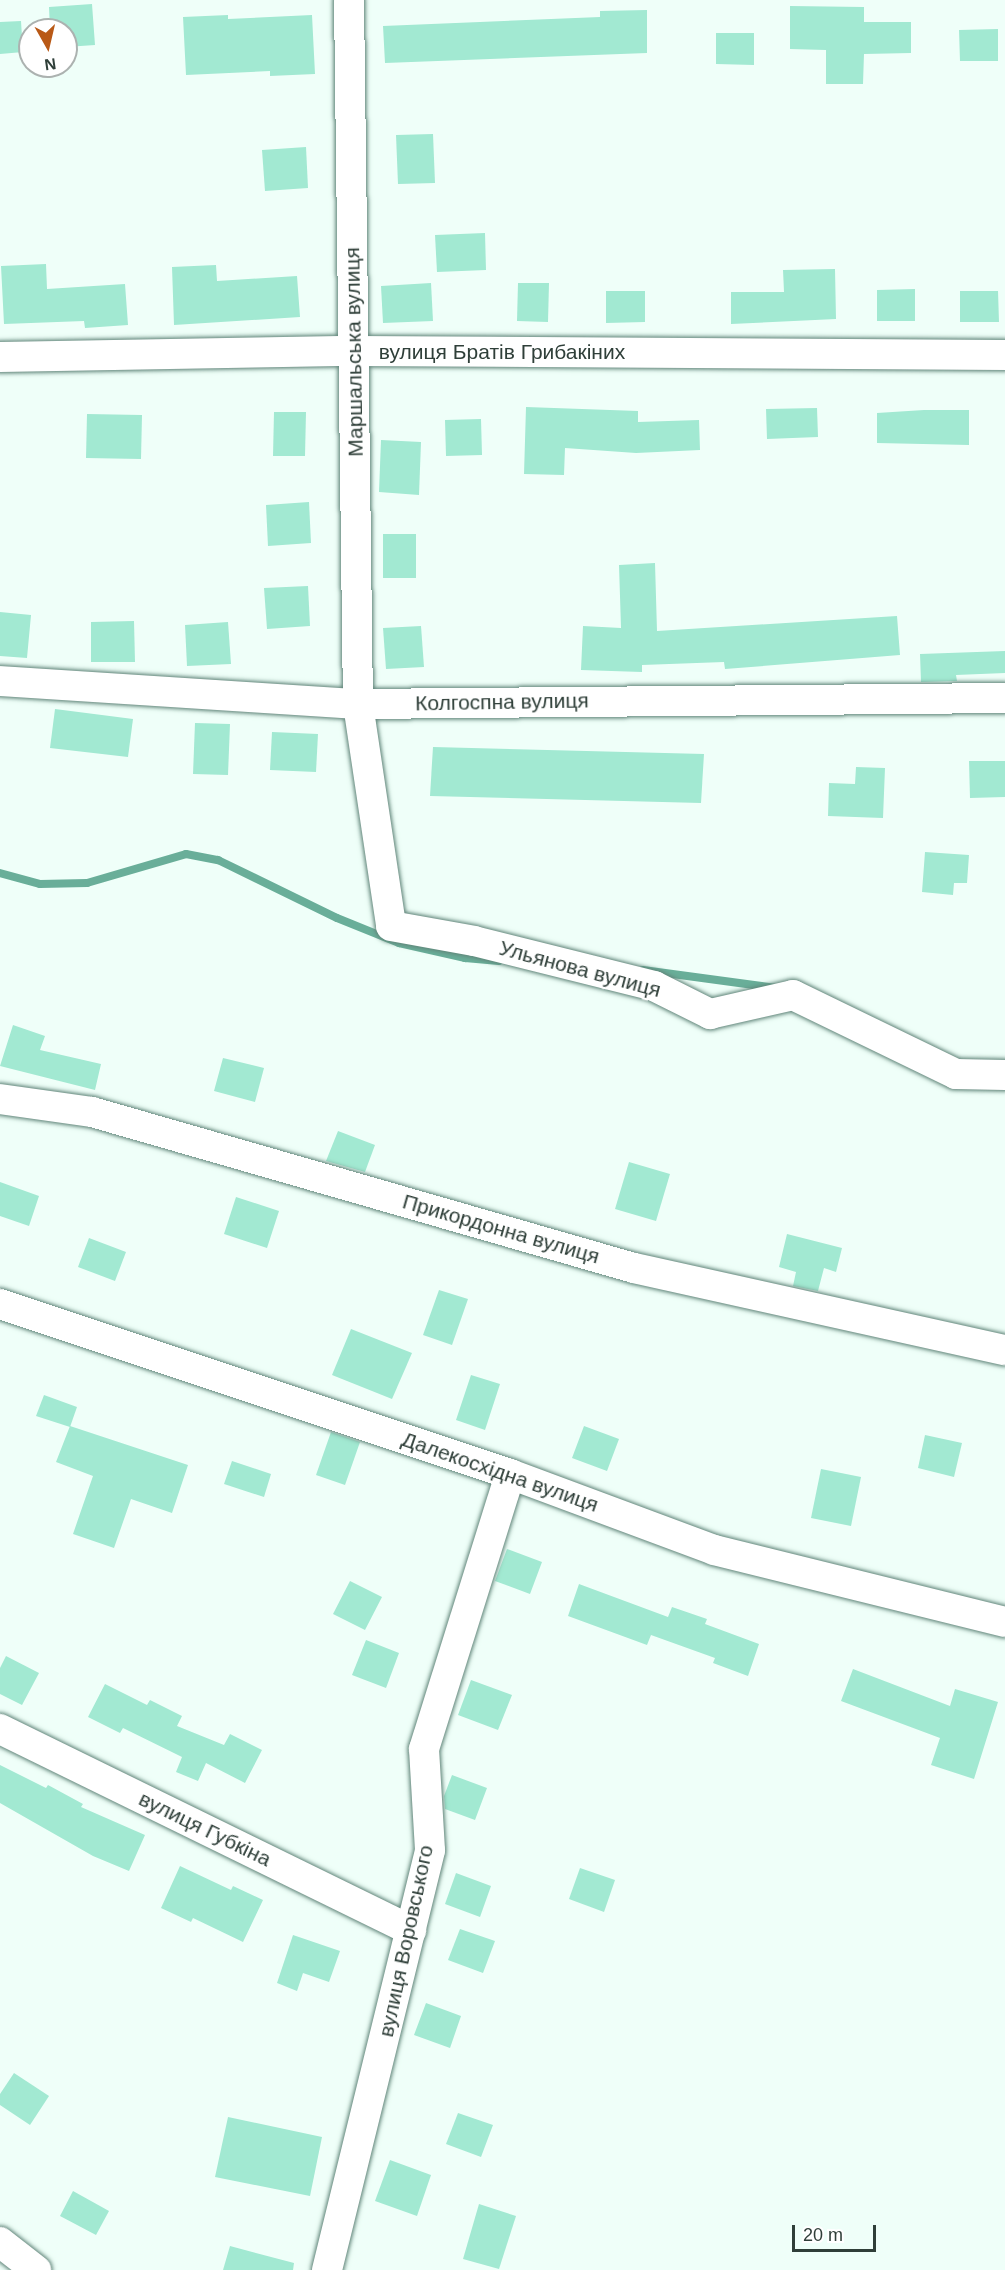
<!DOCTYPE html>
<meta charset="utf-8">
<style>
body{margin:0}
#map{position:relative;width:1005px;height:2270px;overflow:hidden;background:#effff9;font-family:Arial,sans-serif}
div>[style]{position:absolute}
.stream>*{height:8px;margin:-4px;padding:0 4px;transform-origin:4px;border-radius:4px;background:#69ae99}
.building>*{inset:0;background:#a2e9d2}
.roads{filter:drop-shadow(0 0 2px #61867a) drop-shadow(0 0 2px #61867a)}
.minor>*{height:30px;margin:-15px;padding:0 15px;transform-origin:15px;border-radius:15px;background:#fff}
span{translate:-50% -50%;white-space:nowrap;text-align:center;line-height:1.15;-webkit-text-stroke:4.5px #fff;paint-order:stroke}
.street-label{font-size:21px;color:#2f3f39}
.north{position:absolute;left:18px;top:18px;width:60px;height:60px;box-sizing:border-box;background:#fff;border:2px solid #acb2b0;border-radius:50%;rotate:172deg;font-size:16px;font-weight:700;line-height:24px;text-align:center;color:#2f3f39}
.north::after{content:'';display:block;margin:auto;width:21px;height:27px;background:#b95916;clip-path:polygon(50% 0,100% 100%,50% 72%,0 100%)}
.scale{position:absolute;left:792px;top:2225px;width:84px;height:27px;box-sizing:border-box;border:3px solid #2f3f39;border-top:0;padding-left:8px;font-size:18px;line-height:21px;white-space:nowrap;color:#2f3f39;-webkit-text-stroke:4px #fff;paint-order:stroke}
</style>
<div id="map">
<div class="stream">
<i style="left:0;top:873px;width:41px;rotate:15.4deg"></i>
<i style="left:40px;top:884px;width:47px;rotate:-1.2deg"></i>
<i style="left:87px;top:883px;width:103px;rotate:-16.3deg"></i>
<i style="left:186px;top:854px;width:33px;rotate:11deg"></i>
<i style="left:218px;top:860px;width:132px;rotate:26deg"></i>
<i style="left:337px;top:918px;width:67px;rotate:22deg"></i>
<i style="left:399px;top:943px;width:68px;rotate:12.8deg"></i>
<i style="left:465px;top:958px;width:34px;rotate:5deg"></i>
<i style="left:643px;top:970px;width:134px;rotate:7.7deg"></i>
</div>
<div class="building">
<i style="clip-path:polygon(92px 4px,95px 45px,66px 47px,66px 30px,50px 30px,49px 7px)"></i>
<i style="clip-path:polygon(790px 6px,864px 7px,864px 22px,911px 22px,911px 53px,864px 54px,863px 84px,826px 84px,826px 50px,790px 49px)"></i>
<i style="clip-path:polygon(647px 10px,647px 53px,385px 63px,383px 26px,600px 17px,600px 11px)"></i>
<i style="clip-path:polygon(228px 15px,228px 19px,312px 15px,315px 74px,270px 76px,270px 71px,186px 75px,183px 17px)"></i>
<i style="clip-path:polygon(21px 21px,23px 52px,0 54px,0 22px)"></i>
<i style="clip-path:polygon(998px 29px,998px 61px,960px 61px,959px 30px)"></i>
<i style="clip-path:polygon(716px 33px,754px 33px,754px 65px,716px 64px)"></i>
<i style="clip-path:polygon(433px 134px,435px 183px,398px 184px,396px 135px)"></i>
<i style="clip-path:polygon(306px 147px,308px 188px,265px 191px,262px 150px)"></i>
<i style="clip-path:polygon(485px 233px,486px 270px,437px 272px,435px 235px)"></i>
<i style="clip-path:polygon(46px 264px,47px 289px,125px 284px,128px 325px,85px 328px,84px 321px,4px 324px,1px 266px)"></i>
<i style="clip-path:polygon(216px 265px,217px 281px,297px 276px,300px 317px,174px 325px,172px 267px)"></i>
<i style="clip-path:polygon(835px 269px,836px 319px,731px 324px,731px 292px,784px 292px,783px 270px)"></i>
<i style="clip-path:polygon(431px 283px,433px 321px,383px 323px,381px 286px)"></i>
<i style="clip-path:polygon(518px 283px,549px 283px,548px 322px,517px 321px)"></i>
<i style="clip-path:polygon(915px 289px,915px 321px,877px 321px,877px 290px)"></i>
<i style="clip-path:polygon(606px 291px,645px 291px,645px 322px,606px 323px)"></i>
<i style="clip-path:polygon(960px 291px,998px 291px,999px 322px,960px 322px)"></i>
<i style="clip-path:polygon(526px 407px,638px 411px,638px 422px,699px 420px,700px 450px,636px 453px,565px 448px,564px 475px,524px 474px)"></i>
<i style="clip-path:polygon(817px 408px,818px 437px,767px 439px,766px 409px)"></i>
<i style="clip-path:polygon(924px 410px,969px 410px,969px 445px,877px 443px,877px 413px)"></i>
<i style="clip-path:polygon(274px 412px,306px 412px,305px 456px,273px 456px)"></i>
<i style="clip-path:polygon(87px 414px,142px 415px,141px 459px,86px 458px)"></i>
<i style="clip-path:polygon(481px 419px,482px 455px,446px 456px,445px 420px)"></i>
<i style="clip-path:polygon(381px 440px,421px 442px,419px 495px,379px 492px)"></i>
<i style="clip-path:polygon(309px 502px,311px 543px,268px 546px,266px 505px)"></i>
<i style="clip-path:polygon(383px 534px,416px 534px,416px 578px,383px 578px)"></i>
<i style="clip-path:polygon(655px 563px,657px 631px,897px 616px,900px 655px,725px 669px,724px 662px,642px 665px,642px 672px,581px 670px,583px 626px,621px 628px,619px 565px)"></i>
<i style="clip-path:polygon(308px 586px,310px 626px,267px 629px,264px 588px)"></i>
<i style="clip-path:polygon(0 612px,31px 615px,27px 658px,0 656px)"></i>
<i style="clip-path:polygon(134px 621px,135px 662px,91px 662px,91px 622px)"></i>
<i style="clip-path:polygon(228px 622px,231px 664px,187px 666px,185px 625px)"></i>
<i style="clip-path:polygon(421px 626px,424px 667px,386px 669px,383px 628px)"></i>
<i style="clip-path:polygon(1005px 651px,1005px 673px,956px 675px,957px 681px,921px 682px,920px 654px)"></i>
<i style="clip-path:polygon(55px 709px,133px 719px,128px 757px,50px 748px)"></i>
<i style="clip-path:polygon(195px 723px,230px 724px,228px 775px,193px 774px)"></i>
<i style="clip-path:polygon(272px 732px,318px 734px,316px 772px,270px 770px)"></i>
<i style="clip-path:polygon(433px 747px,704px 754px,701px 803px,430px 796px)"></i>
<i style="clip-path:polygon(969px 761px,1005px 761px,1005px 797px,970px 798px)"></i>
<i style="clip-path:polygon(856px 767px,885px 768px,883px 818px,828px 816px,829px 783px,855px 784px)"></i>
<i style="clip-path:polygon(925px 852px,969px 855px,967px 883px,954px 883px,953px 895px,922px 892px)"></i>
<i style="clip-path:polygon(13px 1025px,45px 1036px,40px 1050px,101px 1064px,95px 1090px,0 1066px)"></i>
<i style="clip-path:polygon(223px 1058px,264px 1068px,255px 1102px,214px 1091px)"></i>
<i style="clip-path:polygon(338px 1131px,375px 1145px,365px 1172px,326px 1161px)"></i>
<i style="clip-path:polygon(629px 1162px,670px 1174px,656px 1221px,615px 1209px)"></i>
<i style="clip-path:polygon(0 1182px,39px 1196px,29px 1226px,0 1216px)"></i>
<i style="clip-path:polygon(236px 1197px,279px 1211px,267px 1248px,224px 1234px)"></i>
<i style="clip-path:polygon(787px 1234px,842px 1248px,836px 1272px,824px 1268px,818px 1291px,793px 1286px,796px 1272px,779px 1267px)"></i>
<i style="clip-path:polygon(89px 1238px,126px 1252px,115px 1281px,78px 1267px)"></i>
<i style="clip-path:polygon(439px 1290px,468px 1299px,452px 1345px,423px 1335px)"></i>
<i style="clip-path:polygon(351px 1329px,412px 1353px,392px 1399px,332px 1375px)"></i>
<i style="clip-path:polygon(471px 1375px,500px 1384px,485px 1430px,456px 1420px)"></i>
<i style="clip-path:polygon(44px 1395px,77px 1407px,70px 1427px,36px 1416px)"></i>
<i style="clip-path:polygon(70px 1426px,188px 1465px,172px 1513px,131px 1499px,114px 1548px,73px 1534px,93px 1476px,56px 1462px)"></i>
<i style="clip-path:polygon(584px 1426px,619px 1439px,607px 1471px,572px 1458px)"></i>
<i style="clip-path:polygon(331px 1432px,360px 1442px,345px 1485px,316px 1475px)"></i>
<i style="clip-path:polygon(925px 1435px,962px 1443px,954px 1477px,918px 1468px)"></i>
<i style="clip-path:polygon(232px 1461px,271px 1474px,264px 1497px,224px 1484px)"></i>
<i style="clip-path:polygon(821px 1469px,861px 1477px,851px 1526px,811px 1518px)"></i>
<i style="clip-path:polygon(507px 1549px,542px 1562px,530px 1594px,495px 1581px)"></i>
<i style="clip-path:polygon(350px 1581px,382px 1597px,365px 1630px,333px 1614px)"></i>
<i style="clip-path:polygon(579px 1584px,668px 1617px,672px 1607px,707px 1619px,705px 1624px,759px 1644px,748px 1676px,713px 1663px,715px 1658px,651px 1635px,647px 1645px,568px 1616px)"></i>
<i style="clip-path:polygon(366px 1640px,399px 1653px,386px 1688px,352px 1675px)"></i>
<i style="clip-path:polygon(6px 1656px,39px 1673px,22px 1705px,0 1694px,0 1668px)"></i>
<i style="clip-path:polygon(853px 1669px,950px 1706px,955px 1689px,998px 1702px,974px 1779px,931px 1765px,940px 1738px,841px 1701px)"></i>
<i style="clip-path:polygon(471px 1680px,512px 1695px,498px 1730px,458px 1715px)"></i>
<i style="clip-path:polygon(105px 1684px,147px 1705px,150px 1700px,182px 1716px,177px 1726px,224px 1745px,230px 1734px,262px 1750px,245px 1783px,206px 1763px,198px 1781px,176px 1772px,182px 1757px,123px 1728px,120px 1733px,88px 1717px)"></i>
<i style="clip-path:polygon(0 1765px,46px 1788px,48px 1785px,83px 1804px,81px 1807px,145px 1835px,129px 1871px,93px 1856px,0 1803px)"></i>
<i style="clip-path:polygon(452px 1775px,487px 1788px,475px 1820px,445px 1809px,444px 1796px)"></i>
<i style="clip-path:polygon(180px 1866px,231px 1890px,233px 1886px,263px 1900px,243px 1942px,193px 1918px,191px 1922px,161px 1908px)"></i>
<i style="clip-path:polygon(580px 1868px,615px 1880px,604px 1912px,569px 1899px)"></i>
<i style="clip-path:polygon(456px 1873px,491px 1886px,480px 1917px,445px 1904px)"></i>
<i style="clip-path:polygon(460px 1929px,495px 1941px,483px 1973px,448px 1960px)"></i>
<i style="clip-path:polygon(293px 1935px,340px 1951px,329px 1982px,303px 1973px,297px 1991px,277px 1983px)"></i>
<i style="clip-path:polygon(426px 2003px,461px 2016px,450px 2048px,414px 2035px)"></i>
<i style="clip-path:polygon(14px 2073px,49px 2096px,30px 2125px,0 2105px,0 2094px)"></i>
<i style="clip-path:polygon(458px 2113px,493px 2125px,481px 2157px,446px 2144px)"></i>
<i style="clip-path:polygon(228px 2117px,322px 2137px,310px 2196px,215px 2177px)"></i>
<i style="clip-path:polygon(390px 2160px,431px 2175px,417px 2216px,375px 2201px)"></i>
<i style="clip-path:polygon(73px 2191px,109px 2211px,96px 2235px,60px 2216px)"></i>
<i style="clip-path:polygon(479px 2204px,516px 2216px,499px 2269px,463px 2259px)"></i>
<i style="clip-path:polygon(230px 2246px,294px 2263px,293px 2270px,223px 2270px)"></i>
</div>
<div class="roads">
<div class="minor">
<i style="left:349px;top:0;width:704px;rotate:89.27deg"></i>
<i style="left:358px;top:704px;width:224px;rotate:81.5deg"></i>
<i style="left:391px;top:926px;width:84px;rotate:10.2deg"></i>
<i style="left:474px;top:941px;width:186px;rotate:14deg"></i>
<i style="left:654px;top:986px;width:63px;rotate:26.6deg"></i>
<i style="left:710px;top:1014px;width:85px;rotate:-12.9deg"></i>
<i style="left:793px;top:995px;width:181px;rotate:25.9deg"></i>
<i style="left:956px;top:1074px;width:49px;rotate:1.2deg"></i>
<i style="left:0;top:357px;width:354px;rotate:-1deg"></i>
<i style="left:354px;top:351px;width:651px;rotate:0.35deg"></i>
<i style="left:0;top:681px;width:359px;rotate:3.7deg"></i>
<i style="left:358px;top:704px;width:647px;rotate:-0.53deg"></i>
<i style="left:0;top:1099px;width:93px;rotate:8deg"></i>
<i style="left:92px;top:1112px;width:564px;rotate:16.06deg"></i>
<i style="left:634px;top:1268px;width:380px;rotate:12.5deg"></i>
<i style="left:0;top:1304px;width:538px;rotate:18.43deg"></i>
<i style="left:510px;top:1474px;width:218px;rotate:20.4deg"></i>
<i style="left:714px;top:1550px;width:300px;rotate:13.9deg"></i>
<i style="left:0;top:1729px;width:458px;rotate:26.1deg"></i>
<i style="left:0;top:2242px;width:46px;rotate:37.9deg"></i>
<i style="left:327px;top:2270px;width:432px;rotate:-76.2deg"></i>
<i style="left:430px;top:1850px;width:101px;rotate:-93.4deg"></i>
<i style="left:424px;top:1749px;width:288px;rotate:-72.6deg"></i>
</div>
</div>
<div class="street-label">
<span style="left:354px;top:352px;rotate:-91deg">Маршальська вулиця</span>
<span style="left:502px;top:352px">вулиця Братів Грибакіних</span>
<span style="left:502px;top:702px;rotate:-1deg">Колгоспна вулиця</span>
<span style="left:580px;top:969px;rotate:15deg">Ульянова вулиця</span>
<span style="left:501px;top:1229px;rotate:16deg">Прикордонна вулиця</span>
<span style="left:500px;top:1472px;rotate:19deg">Далекосхідна вулиця</span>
<span style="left:205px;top:1829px;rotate:26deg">вулиця Губкіна</span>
<span style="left:406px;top:1941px;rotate:-78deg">вулиця Воровського</span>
</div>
<div class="north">N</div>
<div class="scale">20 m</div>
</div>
